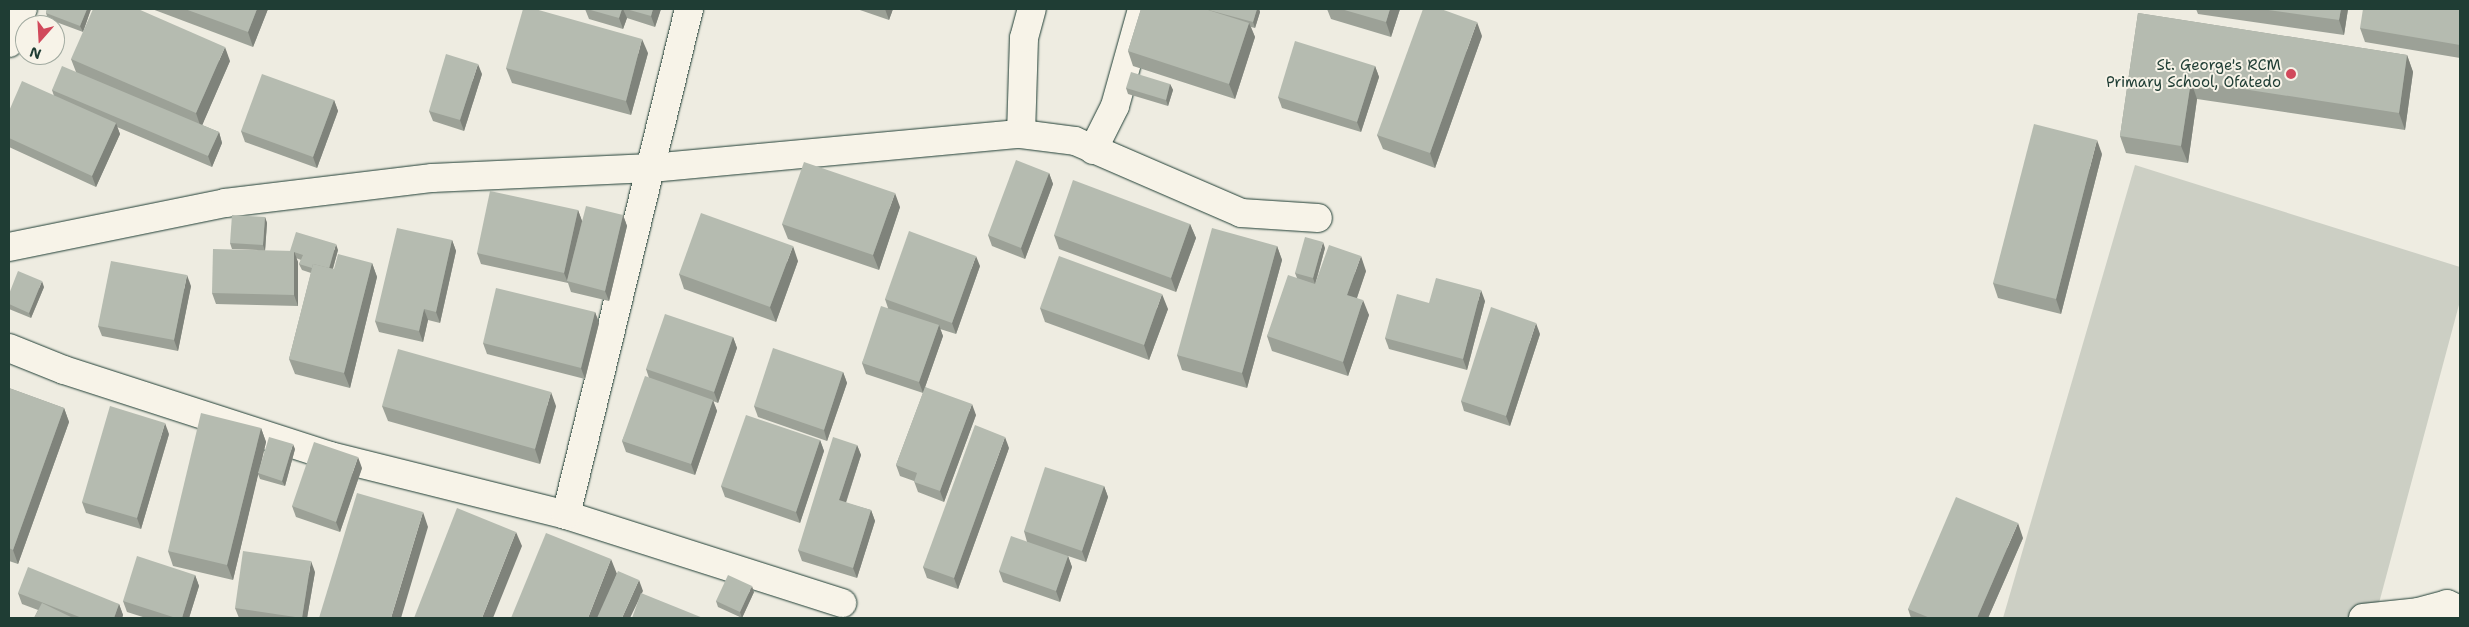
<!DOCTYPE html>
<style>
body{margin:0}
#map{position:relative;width:2469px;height:627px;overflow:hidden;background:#eeece1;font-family:"Shantell Sans",sans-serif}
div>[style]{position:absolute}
.green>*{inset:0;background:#cccfc4}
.roads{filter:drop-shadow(0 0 1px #1f3d34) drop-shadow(0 0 1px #1f3d34)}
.street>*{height:28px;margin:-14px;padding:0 14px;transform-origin:14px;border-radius:14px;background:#f7f3e8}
.wall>*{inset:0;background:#9ca197}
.shaded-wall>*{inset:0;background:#7f837b}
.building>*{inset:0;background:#b5bbb0}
.dots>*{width:14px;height:14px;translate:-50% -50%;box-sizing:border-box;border:2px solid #f7f3e8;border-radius:50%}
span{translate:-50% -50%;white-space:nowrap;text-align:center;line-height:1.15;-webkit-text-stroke:4px #f7f3e8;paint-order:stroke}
.poi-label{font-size:15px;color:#1f3d34}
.right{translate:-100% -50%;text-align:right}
.frame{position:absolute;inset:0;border:10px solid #1f3d34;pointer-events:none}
.north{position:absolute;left:15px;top:15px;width:50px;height:50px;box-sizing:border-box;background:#f7f3e8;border:1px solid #a1aaa0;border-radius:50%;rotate:199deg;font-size:14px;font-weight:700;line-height:20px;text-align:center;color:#1f3d34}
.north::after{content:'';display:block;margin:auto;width:18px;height:22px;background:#d1495b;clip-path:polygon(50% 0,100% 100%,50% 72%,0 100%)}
</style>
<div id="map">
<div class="green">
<i style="clip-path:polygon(2135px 165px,2460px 267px,2460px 301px,2375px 618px,2003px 618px)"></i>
</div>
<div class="roads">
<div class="street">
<i style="left:9px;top:43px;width:37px;rotate:-68deg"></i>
<i style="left:1021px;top:134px;width:96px;rotate:-88.2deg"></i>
<i style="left:1024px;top:38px;width:30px;rotate:-75deg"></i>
<i style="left:1093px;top:150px;width:49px;rotate:-63.4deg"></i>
<i style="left:1115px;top:106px;width:101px;rotate:-74.4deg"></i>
<i style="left:9px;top:247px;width:220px;rotate:-11.5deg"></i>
<i style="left:225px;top:203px;width:209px;rotate:-6.9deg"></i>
<i style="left:432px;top:178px;width:219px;rotate:-2.6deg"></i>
<i style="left:651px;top:168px;width:372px;rotate:-5.3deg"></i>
<i style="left:1021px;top:134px;width:54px;rotate:7.4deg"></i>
<i style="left:1075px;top:141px;width:181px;rotate:23.4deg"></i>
<i style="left:1241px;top:213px;width:77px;rotate:3.7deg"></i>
<i style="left:9px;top:348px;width:59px;rotate:21.8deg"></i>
<i style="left:64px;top:370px;width:280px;rotate:17.9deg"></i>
<i style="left:330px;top:456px;width:243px;rotate:14deg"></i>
<i style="left:566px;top:515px;width:290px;rotate:17.7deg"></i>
<i style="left:566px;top:515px;width:521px;rotate:-76.34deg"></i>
<i style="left:2363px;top:618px;width:55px;rotate:-6.2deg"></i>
<i style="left:2418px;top:612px;width:30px;rotate:-15deg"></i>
<i style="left:2447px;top:604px;width:14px;rotate:25deg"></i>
</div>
</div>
<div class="wall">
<i style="clip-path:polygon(47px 9px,91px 9px,83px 32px,48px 19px,46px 13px)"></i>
<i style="clip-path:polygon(152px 9px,268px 9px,253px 47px)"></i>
<i style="clip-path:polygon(585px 9px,661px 9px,655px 27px,627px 18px,623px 29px,589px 19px)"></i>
<i style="clip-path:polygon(857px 9px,893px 9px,889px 20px)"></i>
<i style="clip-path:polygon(1141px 9px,1259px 9px,1260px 12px,1255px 28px,1251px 27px,1255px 37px,1235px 99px,1133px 66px,1128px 51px)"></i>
<i style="clip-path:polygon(1327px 9px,1400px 9px,1391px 37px,1331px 19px)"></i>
<i style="clip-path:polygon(2196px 9px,2348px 9px,2344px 35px,2198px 14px)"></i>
<i style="clip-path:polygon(2460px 9px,2460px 58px,2365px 42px,2360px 28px)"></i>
<i style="clip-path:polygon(2138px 13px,2407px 55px,2413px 72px,2405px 130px,2197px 99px,2188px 163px,2126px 153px,2120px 136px)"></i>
<i style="clip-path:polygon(1482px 36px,1435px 168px,1383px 149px,1377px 135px)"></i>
<i style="clip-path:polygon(648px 53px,631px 115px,512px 83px,506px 68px)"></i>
<i style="clip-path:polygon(71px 59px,230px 61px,202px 125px,219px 132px,222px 143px,212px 167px,117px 127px,120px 134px,96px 187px,9px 147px,9px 111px,54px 96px,52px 90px,76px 72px)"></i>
<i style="clip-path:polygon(1375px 66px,1379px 77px,1361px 132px,1282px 108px,1278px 97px)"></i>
<i style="clip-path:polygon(482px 74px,464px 131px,433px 121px,429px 111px)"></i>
<i style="clip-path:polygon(1170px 84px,1173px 90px,1168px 106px,1128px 94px,1126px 88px)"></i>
<i style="clip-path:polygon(334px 100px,338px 111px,317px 168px,245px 142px,241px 131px)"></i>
<i style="clip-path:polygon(2102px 154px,2061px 314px,1998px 298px,1993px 283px)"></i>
<i style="clip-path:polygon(1049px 173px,1053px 184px,1025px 259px,992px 246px,988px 235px)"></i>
<i style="clip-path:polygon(900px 207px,879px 270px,788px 239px,782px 224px)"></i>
<i style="clip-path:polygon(578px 210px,582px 221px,623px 215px,627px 226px,609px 301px,571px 292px,568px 283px,481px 264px,477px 253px)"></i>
<i style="clip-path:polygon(265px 217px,267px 223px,265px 251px,290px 251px,338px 250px,333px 269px,372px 263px,377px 277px,350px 388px,295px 374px,289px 359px,311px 273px,302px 270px,299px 264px,301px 260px,296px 258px,298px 262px,298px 306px,216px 304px,212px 293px,258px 250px,232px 249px,230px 243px)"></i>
<i style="clip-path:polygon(1190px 224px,1196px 238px,1176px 292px,1059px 249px,1054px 235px)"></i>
<i style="clip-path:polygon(452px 240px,456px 251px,440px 323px,428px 320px,423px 342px,379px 332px,375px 321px)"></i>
<i style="clip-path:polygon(1277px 246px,1282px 260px,1247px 388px,1182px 370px,1177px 355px)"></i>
<i style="clip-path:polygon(1325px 248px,1316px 282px,1366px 271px,1357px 298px,1369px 315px,1348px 376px,1272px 351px,1267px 336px,1297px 278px,1295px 273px)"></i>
<i style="clip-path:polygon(798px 261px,776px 322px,684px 289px,679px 274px)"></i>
<i style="clip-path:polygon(980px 266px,956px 334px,940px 329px,943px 336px,925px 387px,976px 415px,944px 502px,918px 492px,914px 481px,900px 476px,896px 465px,923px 393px,866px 374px,862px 363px,888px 308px,885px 299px)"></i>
<i style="clip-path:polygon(191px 286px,178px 351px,102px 336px,98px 326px)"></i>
<i style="clip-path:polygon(44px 287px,31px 318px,9px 309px,9px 294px)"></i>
<i style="clip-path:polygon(1485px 301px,1467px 370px,1389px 349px,1385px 338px,1429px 303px)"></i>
<i style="clip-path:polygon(1040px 308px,1168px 309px,1149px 360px,1045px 322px)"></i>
<i style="clip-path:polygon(595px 312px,599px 323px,585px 379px,487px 354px,483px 343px)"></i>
<i style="clip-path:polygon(1540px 334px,1510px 426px,1464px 411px,1461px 401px)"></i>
<i style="clip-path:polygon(733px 337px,737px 348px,718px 403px,713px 401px,717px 411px,695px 475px,626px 452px,622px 441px,649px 378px,646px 369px)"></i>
<i style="clip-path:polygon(843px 372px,847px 383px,827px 441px,758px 417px,754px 406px)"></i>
<i style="clip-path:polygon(9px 388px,64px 408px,69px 422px,18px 564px,9px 561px)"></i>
<i style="clip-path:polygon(382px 406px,556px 406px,540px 464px,388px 421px)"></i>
<i style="clip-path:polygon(261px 428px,266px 442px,260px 468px,295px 449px,285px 486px,260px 479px,258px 474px,233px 580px,173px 566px,168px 551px)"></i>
<i style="clip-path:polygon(169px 434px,141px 529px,86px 513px,82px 502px)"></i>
<i style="clip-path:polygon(820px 440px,824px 451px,800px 523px,725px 497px,721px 486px)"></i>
<i style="clip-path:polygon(857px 445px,861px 455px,846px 503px,871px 510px,875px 521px,857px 578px,802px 561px,798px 550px)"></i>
<i style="clip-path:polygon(1009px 448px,958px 589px,927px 578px,923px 567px)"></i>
<i style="clip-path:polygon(362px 468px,340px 532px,296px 517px,292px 506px)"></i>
<i style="clip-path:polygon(1104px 486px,1108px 497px,1086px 562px,1068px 556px,1072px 567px,1060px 602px,1003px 582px,999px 571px,1027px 542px,1024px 531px)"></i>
<i style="clip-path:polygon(2023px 538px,1988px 618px,1911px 618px,1908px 609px)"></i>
<i style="clip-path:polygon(315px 572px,307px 618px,239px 618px,235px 608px)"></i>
<i style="clip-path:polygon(195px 575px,199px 586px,189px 618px,146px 618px,127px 612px,123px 601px)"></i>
<i style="clip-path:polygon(754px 592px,742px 618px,718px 607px,716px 601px)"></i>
<i style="clip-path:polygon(18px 593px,119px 604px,123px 615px,122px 618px,34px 618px,38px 610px,22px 604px)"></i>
</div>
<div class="shaded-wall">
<i style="clip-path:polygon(87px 9px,91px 9px,83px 32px,80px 26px)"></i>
<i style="clip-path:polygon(257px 9px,268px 9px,253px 47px,248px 32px)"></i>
<i style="clip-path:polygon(622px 9px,623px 9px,627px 18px,623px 29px,619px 18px)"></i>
<i style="clip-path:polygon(653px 9px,661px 9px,655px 27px,651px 16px)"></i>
<i style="clip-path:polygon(885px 9px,893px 9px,889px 20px)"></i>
<i style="clip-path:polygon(1257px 9px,1259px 9px,1260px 12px,1255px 28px,1253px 22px)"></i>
<i style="clip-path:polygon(1390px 9px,1400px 9px,1391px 37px,1386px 22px)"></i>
<i style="clip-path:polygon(2341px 9px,2348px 9px,2344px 35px,2339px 20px)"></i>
<i style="clip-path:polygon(1477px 22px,1482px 36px,1435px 168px,1430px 153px)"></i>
<i style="clip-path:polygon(1249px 23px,1255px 37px,1235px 99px,1229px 84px)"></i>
<i style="clip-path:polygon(642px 39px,648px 53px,631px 115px,626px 101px)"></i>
<i style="clip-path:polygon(225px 47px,230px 61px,201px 128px,196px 113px)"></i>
<i style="clip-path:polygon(2407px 55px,2413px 72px,2405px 130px,2399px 113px)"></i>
<i style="clip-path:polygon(478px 64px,482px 74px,464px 131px,460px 120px)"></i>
<i style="clip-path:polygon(1375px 66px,1379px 77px,1361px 132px,1357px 122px)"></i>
<i style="clip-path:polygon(2191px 81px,2197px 99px,2188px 163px,2181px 146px)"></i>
<i style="clip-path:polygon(1170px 84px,1173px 90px,1168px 106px,1166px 100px)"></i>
<i style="clip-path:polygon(334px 100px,338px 111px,317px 168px,313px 157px)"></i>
<i style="clip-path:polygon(116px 123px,120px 134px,96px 187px,92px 176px)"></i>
<i style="clip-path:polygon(219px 132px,222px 143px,212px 167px,208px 156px)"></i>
<i style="clip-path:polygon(2097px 140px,2102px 154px,2061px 314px,2056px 299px)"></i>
<i style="clip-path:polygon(1049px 173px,1053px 184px,1025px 259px,1021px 248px)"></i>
<i style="clip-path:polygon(895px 193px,900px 207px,879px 270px,873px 255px)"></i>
<i style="clip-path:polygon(578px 210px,582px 221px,567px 281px,568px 283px,564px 273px)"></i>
<i style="clip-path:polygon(623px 215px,627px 226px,609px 301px,605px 291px)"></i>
<i style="clip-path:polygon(265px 217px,267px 223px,265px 251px,263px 245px)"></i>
<i style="clip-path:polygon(1190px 224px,1196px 238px,1176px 292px,1171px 278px)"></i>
<i style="clip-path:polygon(452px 240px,456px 251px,440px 323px,436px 312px)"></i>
<i style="clip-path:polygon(1323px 242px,1325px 248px,1315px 284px,1313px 278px)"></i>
<i style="clip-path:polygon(336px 244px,338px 250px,330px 278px,328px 273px)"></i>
<i style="clip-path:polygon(793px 246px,798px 261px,776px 322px,770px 307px)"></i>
<i style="clip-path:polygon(1277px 246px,1282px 260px,1247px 388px,1242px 373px)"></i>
<i style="clip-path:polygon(294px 251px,298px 262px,298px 306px,294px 295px)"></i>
<i style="clip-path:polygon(976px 256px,980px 266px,956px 334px,952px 323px)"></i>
<i style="clip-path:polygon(1361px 256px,1366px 271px,1353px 309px,1347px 295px)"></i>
<i style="clip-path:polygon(372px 263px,377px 277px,350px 388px,344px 373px)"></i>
<i style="clip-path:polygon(187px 275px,191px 286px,178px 351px,174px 340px)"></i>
<i style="clip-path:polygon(42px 281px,44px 287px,31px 318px,29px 313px)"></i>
<i style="clip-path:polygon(1481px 290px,1485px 301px,1467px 370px,1463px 359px)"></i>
<i style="clip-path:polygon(1162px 294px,1168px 309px,1149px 360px,1144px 345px)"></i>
<i style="clip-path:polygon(1363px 300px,1369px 315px,1348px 376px,1343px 362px)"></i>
<i style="clip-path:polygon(424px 309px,428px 320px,423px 342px,419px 331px)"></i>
<i style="clip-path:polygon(595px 312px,599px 323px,585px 379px,581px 368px)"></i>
<i style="clip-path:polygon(1536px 323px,1540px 334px,1510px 426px,1506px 416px)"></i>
<i style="clip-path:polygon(939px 325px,943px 336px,923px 393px,919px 382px)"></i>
<i style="clip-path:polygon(733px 337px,737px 348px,718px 403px,714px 392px)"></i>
<i style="clip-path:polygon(843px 372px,847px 383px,827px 441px,824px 430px)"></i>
<i style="clip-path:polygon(551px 392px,556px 406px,540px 464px,535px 449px)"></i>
<i style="clip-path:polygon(713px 400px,717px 411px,695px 475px,691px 464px)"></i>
<i style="clip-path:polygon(972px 404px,976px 415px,944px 502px,940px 491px)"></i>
<i style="clip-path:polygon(64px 408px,69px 422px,18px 564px,13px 550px)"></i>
<i style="clip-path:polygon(165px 423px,169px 434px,141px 529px,137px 518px)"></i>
<i style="clip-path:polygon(261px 428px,266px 442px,233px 580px,227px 565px)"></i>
<i style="clip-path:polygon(1005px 437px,1009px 448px,958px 589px,954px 578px)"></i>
<i style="clip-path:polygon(820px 440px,824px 451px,800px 523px,796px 512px)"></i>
<i style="clip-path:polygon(293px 444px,295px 449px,285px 486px,282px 481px)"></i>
<i style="clip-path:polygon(857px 445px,861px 455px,843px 511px,839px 500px)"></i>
<i style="clip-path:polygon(358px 457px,362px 468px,340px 532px,336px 522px)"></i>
<i style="clip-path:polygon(1104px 486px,1108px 497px,1086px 562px,1082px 551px)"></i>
<i style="clip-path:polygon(871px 510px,875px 521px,857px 578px,853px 568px)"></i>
<i style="clip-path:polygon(423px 512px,428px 527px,401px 618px,391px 618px)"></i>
<i style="clip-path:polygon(2018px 523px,2023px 538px,1988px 618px,1977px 618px)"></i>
<i style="clip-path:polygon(516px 532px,522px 546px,493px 618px,482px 618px)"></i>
<i style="clip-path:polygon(1068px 556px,1072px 567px,1060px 602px,1056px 591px)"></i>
<i style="clip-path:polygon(611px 559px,617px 574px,599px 618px,588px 618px)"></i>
<i style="clip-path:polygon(311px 561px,315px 572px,307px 618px,302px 618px)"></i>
<i style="clip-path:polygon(195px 575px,199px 586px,189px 618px,182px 618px)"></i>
<i style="clip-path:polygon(639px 580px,643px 591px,630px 618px,622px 618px)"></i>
<i style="clip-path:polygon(752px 586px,754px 592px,742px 618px,740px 612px)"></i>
<i style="clip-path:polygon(119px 604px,123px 615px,122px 618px,114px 618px)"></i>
</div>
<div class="building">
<i style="clip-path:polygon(47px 9px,87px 9px,80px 26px,46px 13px)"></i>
<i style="clip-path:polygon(93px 9px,138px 9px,225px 47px,196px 113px,71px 59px)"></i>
<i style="clip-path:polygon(185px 9px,257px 9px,248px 32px)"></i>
<i style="clip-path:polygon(523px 9px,535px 9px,642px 39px,626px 101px,506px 68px)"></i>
<i style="clip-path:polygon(587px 9px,622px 9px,619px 18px)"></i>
<i style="clip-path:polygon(626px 9px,653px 9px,651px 16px)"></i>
<i style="clip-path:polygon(1141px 9px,1205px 9px,1249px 23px,1229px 84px,1128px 51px)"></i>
<i style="clip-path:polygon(1205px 9px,1257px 9px,1253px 22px)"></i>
<i style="clip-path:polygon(1341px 9px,1390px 9px,1386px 22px)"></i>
<i style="clip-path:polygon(1423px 9px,1441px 9px,1477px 22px,1430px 153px,1377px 135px)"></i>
<i style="clip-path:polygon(2261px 9px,2341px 9px,2339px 20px)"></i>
<i style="clip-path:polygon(2363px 9px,2460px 9px,2460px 45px,2360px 28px)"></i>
<i style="clip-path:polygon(2138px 13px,2407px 55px,2399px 113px,2191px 81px,2181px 146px,2120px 136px)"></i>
<i style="clip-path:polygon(1295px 41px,1375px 66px,1357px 122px,1278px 97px)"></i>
<i style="clip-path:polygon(446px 54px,478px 64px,460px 120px,429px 111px)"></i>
<i style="clip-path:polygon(62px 66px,219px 132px,208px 156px,52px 90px)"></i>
<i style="clip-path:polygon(1131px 72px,1170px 84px,1166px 100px,1126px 88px)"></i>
<i style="clip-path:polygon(262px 74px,334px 100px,313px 157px,241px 131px)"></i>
<i style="clip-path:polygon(22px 81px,116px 123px,92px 176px,9px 138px,9px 111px)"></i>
<i style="clip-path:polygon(2034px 124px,2097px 140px,2056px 299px,1993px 283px)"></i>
<i style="clip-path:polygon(1016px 160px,1049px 173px,1021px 248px,988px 235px)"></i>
<i style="clip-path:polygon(804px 162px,895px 193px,873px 255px,782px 224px)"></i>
<i style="clip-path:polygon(1073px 180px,1190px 224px,1171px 278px,1054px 235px)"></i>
<i style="clip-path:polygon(490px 191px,578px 210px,564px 273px,477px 253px)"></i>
<i style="clip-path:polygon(586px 206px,623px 215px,605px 291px,567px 281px)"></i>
<i style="clip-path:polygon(701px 213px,793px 246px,770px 307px,679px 274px)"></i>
<i style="clip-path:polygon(232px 215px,265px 217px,263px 245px,230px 243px)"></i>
<i style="clip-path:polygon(397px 228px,452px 240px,436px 312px,424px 309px,419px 331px,375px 321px)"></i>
<i style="clip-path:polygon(1212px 228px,1277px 246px,1242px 373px,1177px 355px)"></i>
<i style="clip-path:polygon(909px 231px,976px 256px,952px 323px,885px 299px)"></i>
<i style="clip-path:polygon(296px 232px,336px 244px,329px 268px,313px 264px,312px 268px,299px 264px,303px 255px,294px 252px,294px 251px,290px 251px)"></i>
<i style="clip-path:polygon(1305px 237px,1323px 242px,1313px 278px,1295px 273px)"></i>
<i style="clip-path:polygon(1329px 245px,1361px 256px,1347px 295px,1363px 300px,1343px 362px,1267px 336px,1288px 275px,1315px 284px)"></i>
<i style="clip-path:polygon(213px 249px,294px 251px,294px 295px,212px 293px)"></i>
<i style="clip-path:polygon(338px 254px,372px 263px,344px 373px,289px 359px,313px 264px,334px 269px)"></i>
<i style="clip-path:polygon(1059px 256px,1162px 294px,1144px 345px,1040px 308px)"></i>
<i style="clip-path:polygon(111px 261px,187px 275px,174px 340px,98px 326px)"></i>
<i style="clip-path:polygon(18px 271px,42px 281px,29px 313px,9px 304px,9px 294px)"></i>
<i style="clip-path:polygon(1436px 278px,1481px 290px,1463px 359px,1385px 338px,1397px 294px,1429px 303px)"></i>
<i style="clip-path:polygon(496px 288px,595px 312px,581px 368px,483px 343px)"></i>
<i style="clip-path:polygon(881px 306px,939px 325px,919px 382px,862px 363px)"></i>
<i style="clip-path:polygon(1491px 307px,1536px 323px,1506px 416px,1461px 401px)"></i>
<i style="clip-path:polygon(665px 314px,733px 337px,714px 392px,646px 369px)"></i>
<i style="clip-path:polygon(773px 348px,843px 372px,824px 430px,754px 406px)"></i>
<i style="clip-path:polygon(398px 349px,551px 392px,535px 449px,382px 406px)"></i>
<i style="clip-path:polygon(645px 376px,713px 400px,691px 464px,622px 441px)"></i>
<i style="clip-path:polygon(925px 387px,972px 404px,940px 491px,914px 482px,917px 473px,896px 465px)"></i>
<i style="clip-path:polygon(9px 388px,64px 408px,13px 550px,9px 548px)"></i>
<i style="clip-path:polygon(110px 406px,165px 423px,137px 518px,82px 502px)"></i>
<i style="clip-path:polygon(201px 413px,261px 428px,227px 565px,168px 551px)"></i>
<i style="clip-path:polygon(746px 415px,820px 440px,796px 512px,721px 486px)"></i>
<i style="clip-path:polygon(975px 425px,1005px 437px,954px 578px,923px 567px)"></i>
<i style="clip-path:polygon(269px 437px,293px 444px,282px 481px,258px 473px)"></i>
<i style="clip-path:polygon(833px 437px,857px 445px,839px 500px,871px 510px,853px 568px,798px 550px)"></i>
<i style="clip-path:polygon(314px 442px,358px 457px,336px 522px,292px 506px)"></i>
<i style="clip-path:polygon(1045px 467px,1104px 486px,1082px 551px,1024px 531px)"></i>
<i style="clip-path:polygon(357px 493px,423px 512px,391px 618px,319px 618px)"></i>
<i style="clip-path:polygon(1956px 497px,2018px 523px,1977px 618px,1930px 618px,1908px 609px)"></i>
<i style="clip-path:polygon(457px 508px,516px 532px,482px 618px,414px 618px)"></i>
<i style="clip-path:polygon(546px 533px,611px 559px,588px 618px,511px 618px)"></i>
<i style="clip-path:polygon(1011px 536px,1068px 556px,1056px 591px,999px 571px)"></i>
<i style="clip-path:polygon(243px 551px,311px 561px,302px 618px,235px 608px)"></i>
<i style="clip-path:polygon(137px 556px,195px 575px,182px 618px,176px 618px,123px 601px)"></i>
<i style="clip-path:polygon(28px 567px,119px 604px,114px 618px,82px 618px,18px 593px)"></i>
<i style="clip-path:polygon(618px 571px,639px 580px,622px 618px,597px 618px)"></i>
<i style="clip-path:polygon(728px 575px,752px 586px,740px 612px,716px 601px)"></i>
<i style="clip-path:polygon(641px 593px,703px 618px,632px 618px)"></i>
<i style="clip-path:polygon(42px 603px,73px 618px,34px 618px)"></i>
</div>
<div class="dots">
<i style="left:2291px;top:74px;background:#d1495b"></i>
</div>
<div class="poi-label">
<span class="right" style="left:2281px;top:74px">St. George's RCM<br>Primary School, Ofatedo</span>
</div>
<div class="frame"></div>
<div class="north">N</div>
</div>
